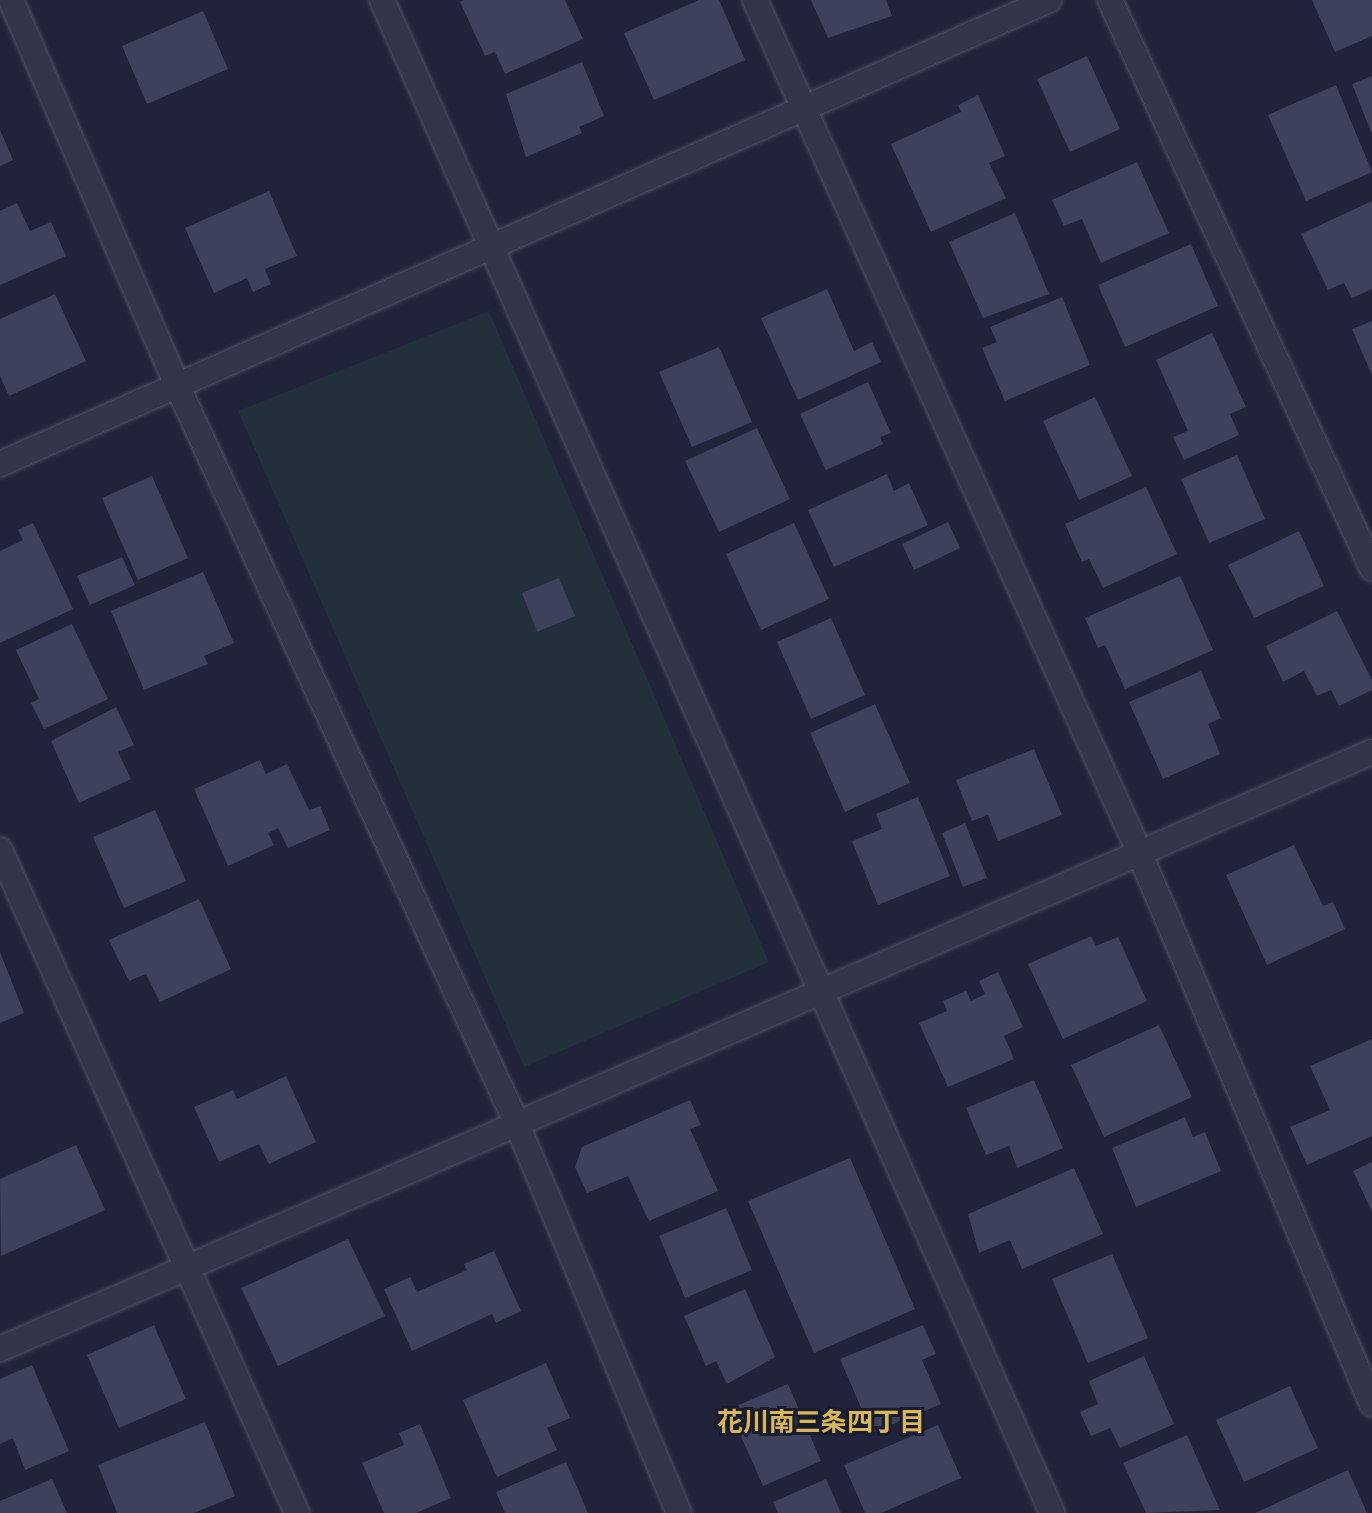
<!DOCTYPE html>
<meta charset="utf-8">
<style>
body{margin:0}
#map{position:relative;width:1372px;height:1513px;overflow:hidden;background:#20233a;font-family:Karla,"Noto Sans JP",sans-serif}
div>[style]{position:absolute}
.green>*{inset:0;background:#22303b}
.building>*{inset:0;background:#3e415c}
.roads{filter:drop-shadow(0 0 2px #4e5065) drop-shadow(0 0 2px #4e5065)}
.street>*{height:24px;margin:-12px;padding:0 12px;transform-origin:12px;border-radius:12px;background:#33364a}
span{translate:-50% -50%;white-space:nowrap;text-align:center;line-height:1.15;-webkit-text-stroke:6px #191b2e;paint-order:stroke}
.neighbourhood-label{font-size:26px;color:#d9b657;font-weight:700}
</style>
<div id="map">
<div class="green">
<i style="clip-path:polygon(489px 311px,769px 962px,524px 1067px,238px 411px)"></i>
</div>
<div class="building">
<i style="clip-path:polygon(464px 0,565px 0,583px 39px,505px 74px,495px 52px,485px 56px,460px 2px)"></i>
<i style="clip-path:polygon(699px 0,719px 0,745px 60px,654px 100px,624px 33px)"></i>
<i style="clip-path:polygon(811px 0,886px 0,892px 16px,828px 38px)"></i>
<i style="clip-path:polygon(1312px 0,1372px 0,1372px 36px,1335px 52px)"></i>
<i style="clip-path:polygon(203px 11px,228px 69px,147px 104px,122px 46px)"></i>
<i style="clip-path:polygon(1087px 56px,1120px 129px,1070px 152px,1037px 79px)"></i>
<i style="clip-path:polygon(582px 62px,604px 116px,579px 127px,582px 133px,526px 157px,506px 94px)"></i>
<i style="clip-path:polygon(1372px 76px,1372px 134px,1352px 84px)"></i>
<i style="clip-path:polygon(1336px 85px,1372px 172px,1306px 201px,1268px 115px)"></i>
<i style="clip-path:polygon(978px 95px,1005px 156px,989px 163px,1006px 198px,931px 232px,891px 144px,961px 112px,958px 105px)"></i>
<i style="clip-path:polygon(0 130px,13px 160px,0 166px)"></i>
<i style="clip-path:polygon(1137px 162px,1169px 233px,1101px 263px,1082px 219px,1064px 226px,1052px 200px)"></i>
<i style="clip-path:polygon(269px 191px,297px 256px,265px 269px,271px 284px,253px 292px,247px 278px,214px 293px,185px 228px)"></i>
<i style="clip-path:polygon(1372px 201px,1372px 289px,1352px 298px,1344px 283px,1328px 290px,1301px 234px)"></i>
<i style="clip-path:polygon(17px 203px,30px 231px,51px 222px,66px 256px,0 285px,0 211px)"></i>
<i style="clip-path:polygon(1015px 213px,1049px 294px,983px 318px,949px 242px)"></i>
<i style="clip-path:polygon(1191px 244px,1218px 306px,1125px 347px,1098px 285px)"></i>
<i style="clip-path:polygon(827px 289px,854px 351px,872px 342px,881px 362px,798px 400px,761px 318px)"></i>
<i style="clip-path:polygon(55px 294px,86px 361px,9px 396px,0 376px,0 319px)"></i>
<i style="clip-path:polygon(1062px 297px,1090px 365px,1005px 401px,982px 348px,997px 342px,990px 327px)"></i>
<i style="clip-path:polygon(1372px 321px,1372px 375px,1352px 329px)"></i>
<i style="clip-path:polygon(1212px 333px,1246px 407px,1230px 414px,1239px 435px,1184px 460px,1173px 437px,1188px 431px,1156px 360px)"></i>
<i style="clip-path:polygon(719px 347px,752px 422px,692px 447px,659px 372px)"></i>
<i style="clip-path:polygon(868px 382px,891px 433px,880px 437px,883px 444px,826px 470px,800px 414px)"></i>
<i style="clip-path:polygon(1095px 397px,1132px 476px,1079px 500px,1043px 421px)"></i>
<i style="clip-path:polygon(757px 428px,790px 499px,719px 532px,685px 461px)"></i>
<i style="clip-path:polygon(1237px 455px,1265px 519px,1209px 543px,1181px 479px)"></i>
<i style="clip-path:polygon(887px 474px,894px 491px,909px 483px,928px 525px,834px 567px,808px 510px)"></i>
<i style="clip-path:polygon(152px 476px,188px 558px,138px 580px,102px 498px)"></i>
<i style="clip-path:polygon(1146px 487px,1177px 554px,1103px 588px,1089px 559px,1082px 562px,1065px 524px)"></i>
<i style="clip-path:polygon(948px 522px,960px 548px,914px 570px,902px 544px)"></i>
<i style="clip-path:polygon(33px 523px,73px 609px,0 643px,0 551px,23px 540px,18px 530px)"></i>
<i style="clip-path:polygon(794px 523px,829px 599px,761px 630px,726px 554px)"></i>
<i style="clip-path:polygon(1299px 531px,1324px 586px,1254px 618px,1228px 565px)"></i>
<i style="clip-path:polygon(122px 557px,135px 585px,90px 605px,77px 576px)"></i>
<i style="clip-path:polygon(203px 572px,234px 643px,204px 656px,208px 664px,144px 690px,111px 611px)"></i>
<i style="clip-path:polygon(1180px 576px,1213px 650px,1125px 689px,1105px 645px,1098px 648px,1085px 618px)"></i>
<i style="clip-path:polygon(559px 578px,575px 616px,537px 632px,522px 593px)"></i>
<i style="clip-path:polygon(1337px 611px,1372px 680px,1372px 690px,1339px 706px,1331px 690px,1317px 696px,1304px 671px,1283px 682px,1266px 646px)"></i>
<i style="clip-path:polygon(831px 618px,865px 695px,811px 719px,777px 642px)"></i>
<i style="clip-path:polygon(72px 624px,108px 699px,44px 729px,31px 703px,39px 699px,16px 650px)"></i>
<i style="clip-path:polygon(1201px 671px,1221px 718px,1208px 724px,1220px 754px,1163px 779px,1129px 702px)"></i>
<i style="clip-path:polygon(875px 704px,910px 783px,845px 812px,810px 733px)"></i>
<i style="clip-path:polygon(116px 707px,134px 745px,118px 752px,131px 779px,79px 803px,51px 741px)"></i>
<i style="clip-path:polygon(1034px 749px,1062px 815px,998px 841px,988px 815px,972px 821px,956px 780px)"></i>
<i style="clip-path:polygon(260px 760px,266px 774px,287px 764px,309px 810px,320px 806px,330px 830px,288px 848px,278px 828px,268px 833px,274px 845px,228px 866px,194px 789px)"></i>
<i style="clip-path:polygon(918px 797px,950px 876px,878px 905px,852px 841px,882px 829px,876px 814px)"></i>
<i style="clip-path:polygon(155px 810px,186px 881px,124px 908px,93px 837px)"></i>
<i style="clip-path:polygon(965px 823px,987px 878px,963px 887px,942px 833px)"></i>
<i style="clip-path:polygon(1294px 845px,1323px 906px,1333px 902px,1345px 929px,1267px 965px,1226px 875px)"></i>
<i style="clip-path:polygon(199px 899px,231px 969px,160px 1002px,146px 974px,129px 981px,109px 940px)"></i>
<i style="clip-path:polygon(1091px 936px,1096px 946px,1118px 937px,1147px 1001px,1063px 1039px,1028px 964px)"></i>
<i style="clip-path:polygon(0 952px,24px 1013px,0 1023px)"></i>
<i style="clip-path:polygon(998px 972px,1023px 1027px,1004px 1036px,1014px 1059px,948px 1087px,919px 1023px,947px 1011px,943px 1001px,966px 991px,971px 1001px,985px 994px,979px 981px)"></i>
<i style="clip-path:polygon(1159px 1025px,1192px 1097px,1104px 1137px,1071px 1065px)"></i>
<i style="clip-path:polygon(1372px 1039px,1372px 1136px,1307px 1165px,1290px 1127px,1330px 1110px,1310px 1066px)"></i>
<i style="clip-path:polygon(286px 1076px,316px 1142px,269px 1164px,259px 1144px,219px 1162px,194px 1107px,233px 1090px,237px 1099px)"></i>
<i style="clip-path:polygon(1034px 1080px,1063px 1148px,1017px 1168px,1009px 1146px,986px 1155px,966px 1108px)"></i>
<i style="clip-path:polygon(690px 1100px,701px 1125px,690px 1129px,718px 1191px,649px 1221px,628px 1176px,587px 1193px,575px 1167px,582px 1147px)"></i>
<i style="clip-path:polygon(1185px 1117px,1193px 1137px,1205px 1132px,1221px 1171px,1136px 1207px,1112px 1148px)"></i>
<i style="clip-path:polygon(76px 1145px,105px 1210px,1px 1256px,0 1179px)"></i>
<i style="clip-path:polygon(850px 1158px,915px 1309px,814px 1353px,748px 1201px)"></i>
<i style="clip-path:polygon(1372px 1162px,1372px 1212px,1353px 1171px)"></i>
<i style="clip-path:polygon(1074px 1168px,1103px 1234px,1022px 1269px,1010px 1240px,979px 1253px,968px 1214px)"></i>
<i style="clip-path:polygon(726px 1208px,752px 1270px,685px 1298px,659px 1236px)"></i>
<i style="clip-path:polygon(348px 1239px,385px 1316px,278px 1366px,241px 1288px)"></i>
<i style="clip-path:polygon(494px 1251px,521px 1311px,496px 1323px,492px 1314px,412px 1351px,384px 1289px,410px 1277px,417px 1292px,467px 1270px,464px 1264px)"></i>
<i style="clip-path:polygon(1112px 1254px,1148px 1338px,1088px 1363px,1052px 1279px)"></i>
<i style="clip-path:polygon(745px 1289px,775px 1357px,727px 1384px,716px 1361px,706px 1366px,684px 1316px)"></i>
<i style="clip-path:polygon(154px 1325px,186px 1399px,119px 1428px,87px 1355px)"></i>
<i style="clip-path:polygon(923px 1325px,936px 1354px,922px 1360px,941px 1404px,872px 1433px,840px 1359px)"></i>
<i style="clip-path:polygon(1144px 1356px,1174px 1424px,1120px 1448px,1110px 1428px,1091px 1436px,1080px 1412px,1098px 1404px,1089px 1381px)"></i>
<i style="clip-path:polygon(546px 1363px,570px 1418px,547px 1428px,557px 1450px,497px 1477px,463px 1400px)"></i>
<i style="clip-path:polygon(32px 1365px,69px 1451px,25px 1470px,13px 1438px,0 1444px,0 1379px)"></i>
<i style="clip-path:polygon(788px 1384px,821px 1461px,763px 1486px,729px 1409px)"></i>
<i style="clip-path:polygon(1290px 1386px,1318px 1448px,1244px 1482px,1216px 1420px)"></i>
<i style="clip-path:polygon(205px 1422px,235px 1496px,194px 1513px,117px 1513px,98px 1465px)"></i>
<i style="clip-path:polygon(420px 1424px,451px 1498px,416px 1513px,384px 1513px,362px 1463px,404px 1445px,399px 1433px)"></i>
<i style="clip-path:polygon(938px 1425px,961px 1478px,881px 1513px,865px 1513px,844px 1465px)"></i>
<i style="clip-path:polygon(1187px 1435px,1220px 1510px,1146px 1513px,1123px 1463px)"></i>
<i style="clip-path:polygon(566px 1462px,588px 1513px,505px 1513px,496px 1492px)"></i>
<i style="clip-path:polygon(1348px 1470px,1367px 1513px,1255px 1513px)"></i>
<i style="clip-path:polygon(52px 1479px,67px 1513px,0 1513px,0 1501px)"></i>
<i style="clip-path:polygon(826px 1479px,841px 1513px,778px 1513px,773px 1502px)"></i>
</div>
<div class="roads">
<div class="street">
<i style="left:11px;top:0;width:419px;rotate:66.7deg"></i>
<i style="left:177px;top:385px;width:813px;rotate:65.29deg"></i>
<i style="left:517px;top:1124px;width:421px;rotate:67.4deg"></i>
<i style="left:382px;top:0;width:1655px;rotate:66.11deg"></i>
<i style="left:755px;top:0;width:937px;rotate:65.73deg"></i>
<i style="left:1140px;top:854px;width:597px;rotate:67.13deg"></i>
<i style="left:1110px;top:0;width:626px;rotate:65.24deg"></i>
<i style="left:0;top:464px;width:1147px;rotate:-23.86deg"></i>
<i style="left:0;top:850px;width:726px;rotate:65.87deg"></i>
<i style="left:0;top:1349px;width:1496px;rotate:-23.52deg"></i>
</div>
</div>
<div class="neighbourhood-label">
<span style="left:821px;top:1423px">花川南三条四丁目</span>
</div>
</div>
